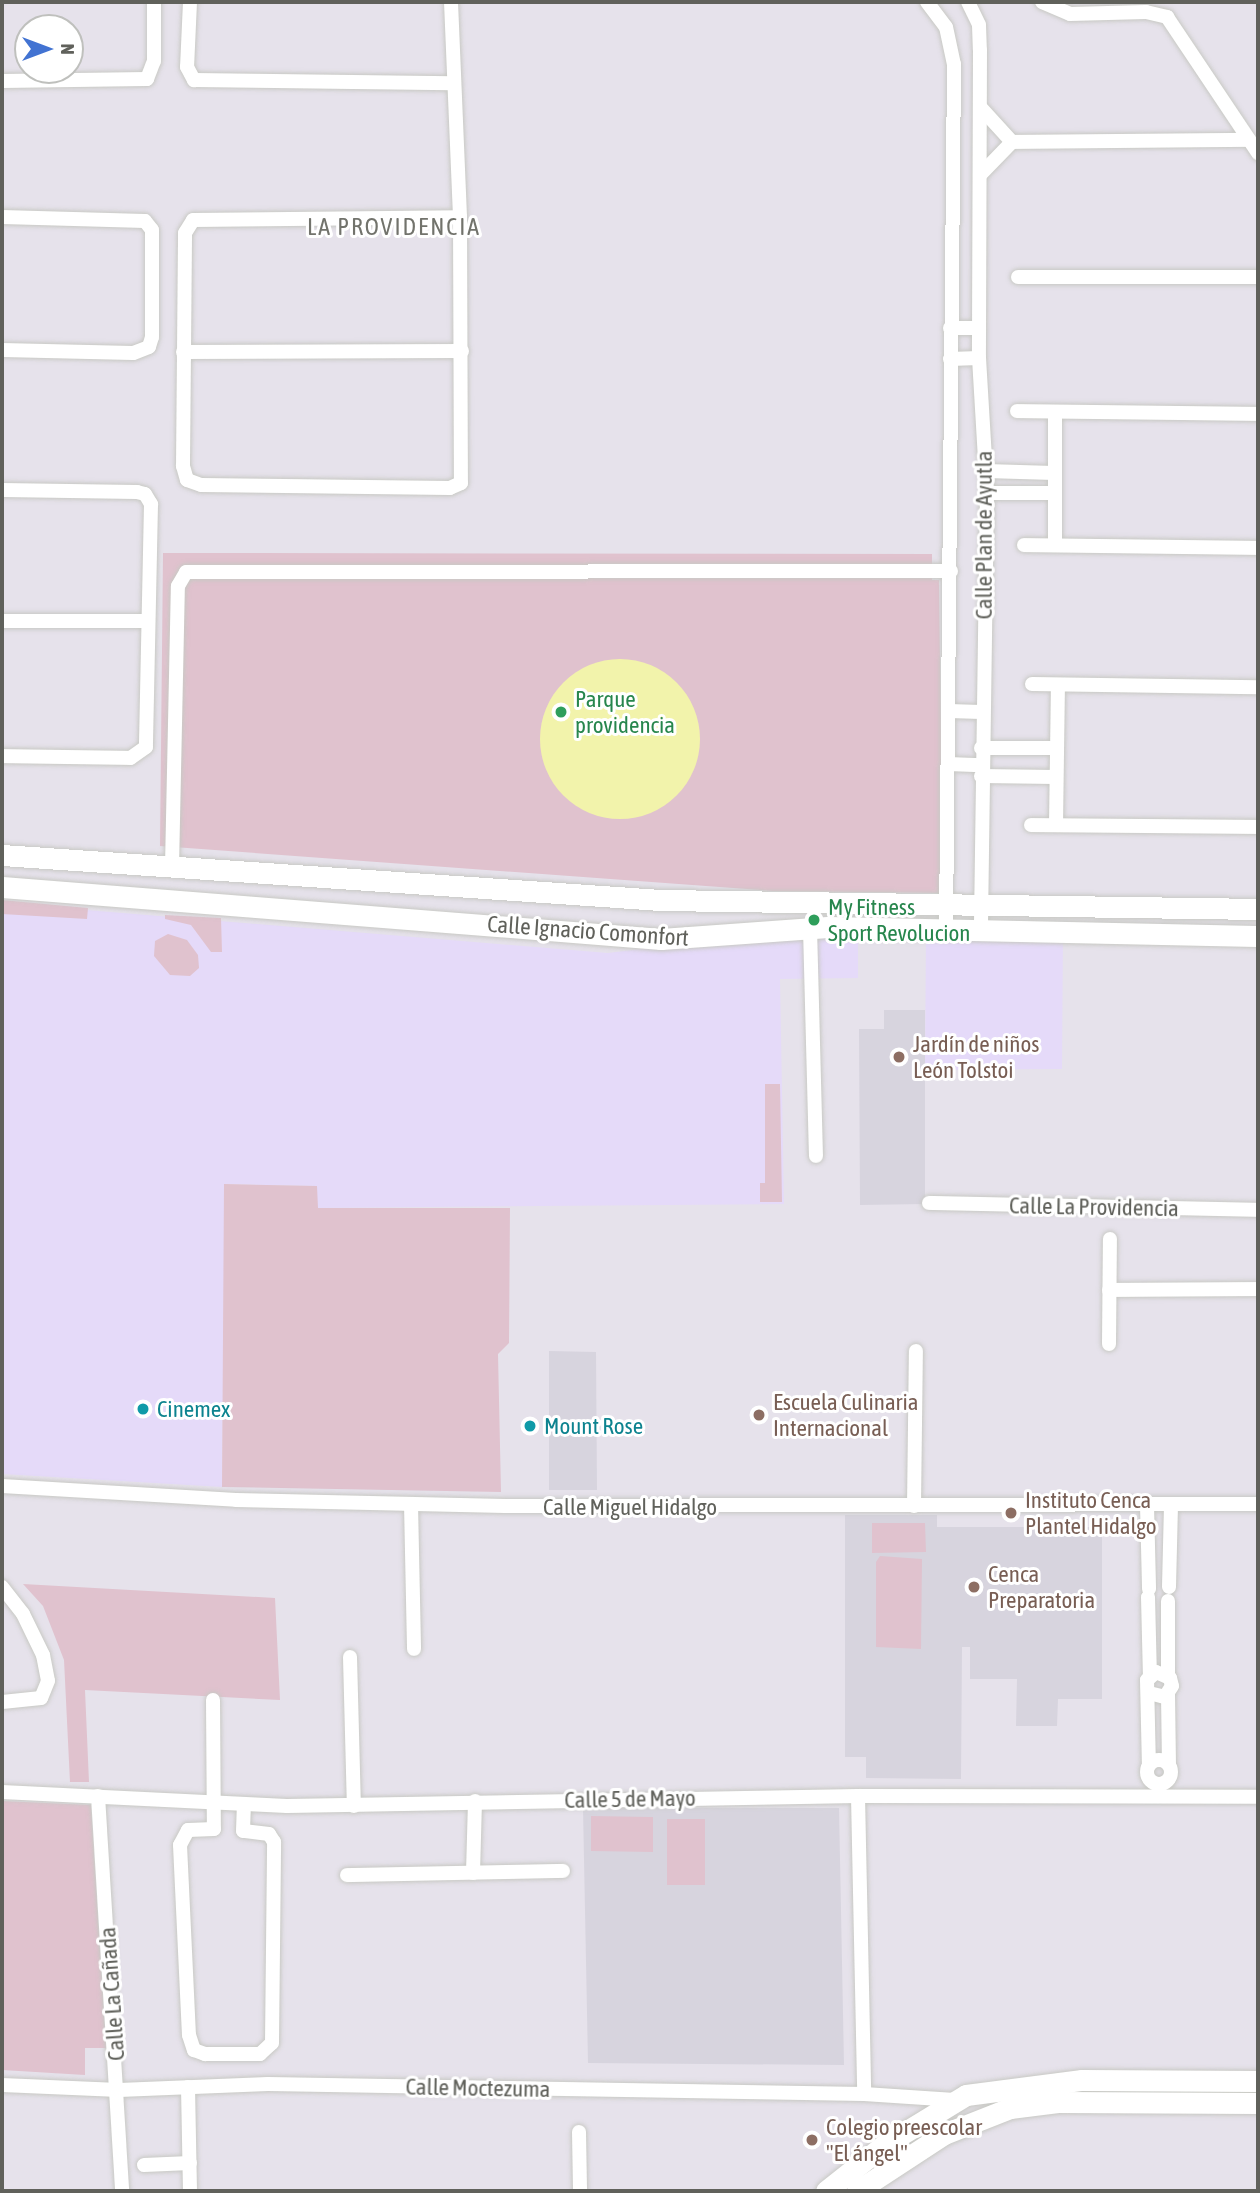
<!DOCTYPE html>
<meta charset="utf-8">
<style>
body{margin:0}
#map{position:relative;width:1260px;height:2193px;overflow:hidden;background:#e6e2eb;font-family:"Asap Condensed",sans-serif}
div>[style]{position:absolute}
.commercial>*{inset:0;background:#e5daf9}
.education>*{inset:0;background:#d7d4de}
.green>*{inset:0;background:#e0c2ce}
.water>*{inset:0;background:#f2f3ab}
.round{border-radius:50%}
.roads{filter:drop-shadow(0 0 2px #c8c9c4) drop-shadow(0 0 2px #c8c9c4)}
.street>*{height:14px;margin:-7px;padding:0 7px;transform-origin:7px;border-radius:7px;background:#fff}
.street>.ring{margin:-7px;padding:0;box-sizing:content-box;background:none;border:14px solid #fff;border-radius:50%}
.secondary>*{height:21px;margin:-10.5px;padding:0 10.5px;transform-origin:10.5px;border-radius:10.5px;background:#fff}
.dots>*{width:19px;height:19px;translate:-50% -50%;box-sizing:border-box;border:4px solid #fff;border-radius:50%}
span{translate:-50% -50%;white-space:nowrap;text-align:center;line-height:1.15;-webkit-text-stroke:6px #fff;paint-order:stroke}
.street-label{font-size:23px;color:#60615b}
.leisure-label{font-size:23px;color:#27864d}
.left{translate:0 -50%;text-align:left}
.education-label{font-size:23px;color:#785e54}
.culture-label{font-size:23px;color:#0d838f}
.neighbourhood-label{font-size:24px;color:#72736c;letter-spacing:2px}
.frame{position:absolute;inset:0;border:4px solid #60615b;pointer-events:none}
.north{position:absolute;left:14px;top:14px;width:70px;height:70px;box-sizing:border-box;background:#fff;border:2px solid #bfc0bd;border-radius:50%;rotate:90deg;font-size:19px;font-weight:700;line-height:28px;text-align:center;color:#60615b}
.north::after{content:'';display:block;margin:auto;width:24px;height:32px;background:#4273d2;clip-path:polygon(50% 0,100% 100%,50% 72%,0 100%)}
</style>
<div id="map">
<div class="commercial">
<i style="clip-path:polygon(2px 903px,608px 953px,780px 932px,1063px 928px,1062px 1069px,925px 1070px,926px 935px,858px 934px,858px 978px,780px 979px,784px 1204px,317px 1208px,317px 1186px,225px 1184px,222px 1487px,2px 1474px)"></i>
</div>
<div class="education">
<i style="clip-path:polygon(884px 1010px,925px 1010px,925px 1204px,860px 1205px,859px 1029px,884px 1029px)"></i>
<i style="clip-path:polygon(549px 1351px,596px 1352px,597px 1490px,549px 1490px)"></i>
<i style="clip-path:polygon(845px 1515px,937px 1515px,937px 1527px,1102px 1527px,1102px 1699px,1058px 1699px,1057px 1726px,1016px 1726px,1017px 1679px,970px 1679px,970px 1647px,962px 1647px,961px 1779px,866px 1778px,866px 1757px,845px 1757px)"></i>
<i style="clip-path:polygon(583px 1808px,839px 1808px,844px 2065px,588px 2063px)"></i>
</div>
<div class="green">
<i style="clip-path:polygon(163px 553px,932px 554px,932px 580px,939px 580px,943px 893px,773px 891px,160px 846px)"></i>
<i style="clip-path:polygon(2px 900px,88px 908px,87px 919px,2px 914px)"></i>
<i style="clip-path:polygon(165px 915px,221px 918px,222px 952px,211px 952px,191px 925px,165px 919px)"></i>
<i style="clip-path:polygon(168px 934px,187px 940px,198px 955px,199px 968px,190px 976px,170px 975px,154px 956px,155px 941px)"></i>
<i style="clip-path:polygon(765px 1084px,780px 1084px,782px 1202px,760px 1202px,760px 1183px,765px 1183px)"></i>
<i style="clip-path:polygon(224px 1184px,317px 1186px,318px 1208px,510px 1208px,509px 1343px,498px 1354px,501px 1492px,222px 1487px)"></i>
<i style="clip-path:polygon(872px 1523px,925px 1523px,926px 1552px,872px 1553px)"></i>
<i style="clip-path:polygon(880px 1556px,922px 1559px,921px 1649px,876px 1647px,876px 1562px)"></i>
<i style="clip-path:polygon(23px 1584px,275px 1598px,280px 1700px,85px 1690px,89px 1782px,70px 1782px,64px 1660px,43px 1606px)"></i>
<i style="clip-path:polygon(2px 1801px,91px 1805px,106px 2048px,85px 2048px,85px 2075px,2px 2070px)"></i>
<i style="clip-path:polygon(591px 1816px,653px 1817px,653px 1852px,591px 1851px)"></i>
<i style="clip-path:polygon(667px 1819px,705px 1819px,705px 1885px,667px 1885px)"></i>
</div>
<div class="water">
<i class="round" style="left:540px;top:659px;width:160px;height:160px"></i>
</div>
<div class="roads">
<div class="street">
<i style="left:190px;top:2px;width:65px;rotate:92.6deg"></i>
<i style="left:187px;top:67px;width:15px;rotate:62deg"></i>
<i style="left:194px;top:80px;width:259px;rotate:0.7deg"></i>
<i style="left:451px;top:2px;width:215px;rotate:87.6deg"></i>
<i style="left:460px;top:217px;width:266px;rotate:89.8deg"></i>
<i style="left:461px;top:483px;width:12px;rotate:156deg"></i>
<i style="left:450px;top:488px;width:249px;rotate:-179.3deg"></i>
<i style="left:201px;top:485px;width:15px;rotate:-160deg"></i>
<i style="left:187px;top:480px;width:15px;rotate:-106deg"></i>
<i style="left:183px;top:466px;width:233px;rotate:-89.5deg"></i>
<i style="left:185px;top:233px;width:15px;rotate:-58deg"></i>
<i style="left:193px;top:220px;width:267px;rotate:-0.6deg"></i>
<i style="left:927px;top:2px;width:31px;rotate:53deg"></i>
<i style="left:946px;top:27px;width:38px;rotate:78deg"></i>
<i style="left:954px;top:64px;width:866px;rotate:90.53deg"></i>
<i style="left:968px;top:2px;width:25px;rotate:64deg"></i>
<i style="left:979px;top:25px;width:25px;rotate:88deg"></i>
<i style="left:980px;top:50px;width:308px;rotate:90.2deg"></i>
<i style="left:979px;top:358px;width:135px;rotate:86.6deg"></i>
<i style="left:987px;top:493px;width:438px;rotate:90.8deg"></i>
<i style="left:1042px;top:2px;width:30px;rotate:23deg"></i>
<i style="left:1070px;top:14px;width:76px;rotate:-1.5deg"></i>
<i style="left:1146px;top:12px;width:22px;rotate:13deg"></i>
<i style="left:1167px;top:17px;width:164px;rotate:56.2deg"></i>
<i style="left:2px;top:81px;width:145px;rotate:-0.8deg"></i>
<i style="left:147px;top:79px;width:19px;rotate:-69deg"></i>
<i style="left:154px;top:61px;width:59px;rotate:-90deg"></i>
<i style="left:981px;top:108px;width:46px;rotate:47.6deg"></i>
<i style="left:981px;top:174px;width:45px;rotate:-45.9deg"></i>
<i style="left:1012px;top:142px;width:237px;rotate:-0.5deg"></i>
<i style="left:2px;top:217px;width:143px;rotate:1.6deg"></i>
<i style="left:145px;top:221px;width:11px;rotate:52deg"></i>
<i style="left:152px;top:230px;width:107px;rotate:90deg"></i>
<i style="left:152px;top:337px;width:10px;rotate:107deg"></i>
<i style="left:149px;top:347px;width:17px;rotate:159deg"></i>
<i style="left:133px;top:353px;width:131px;rotate:-178.7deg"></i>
<i style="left:1018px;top:277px;width:240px"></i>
<i style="left:950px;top:328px;width:29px"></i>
<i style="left:183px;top:352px;width:279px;rotate:-0.2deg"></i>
<i style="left:950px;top:359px;width:29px;rotate:-2deg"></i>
<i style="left:1017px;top:411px;width:241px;rotate:0.7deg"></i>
<i style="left:1055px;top:412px;width:133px;rotate:90deg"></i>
<i style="left:986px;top:471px;width:68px;rotate:1.7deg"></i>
<i style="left:2px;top:490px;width:135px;rotate:0.8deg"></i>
<i style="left:137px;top:492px;width:8px;rotate:14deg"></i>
<i style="left:145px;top:494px;width:12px;rotate:59deg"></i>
<i style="left:151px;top:504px;width:243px;rotate:91.2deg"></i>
<i style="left:146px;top:747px;width:19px;rotate:145deg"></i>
<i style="left:130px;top:758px;width:128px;rotate:-179.1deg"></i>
<i style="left:987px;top:493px;width:67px"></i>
<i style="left:1024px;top:545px;width:234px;rotate:0.7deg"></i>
<i style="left:2px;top:621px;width:145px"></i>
<i style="left:1032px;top:684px;width:226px;rotate:0.8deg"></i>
<i style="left:949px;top:711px;width:32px;rotate:2deg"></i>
<i style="left:981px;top:748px;width:76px"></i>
<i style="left:948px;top:764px;width:33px;rotate:2deg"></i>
<i style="left:981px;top:776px;width:75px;rotate:0.8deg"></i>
<i style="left:1031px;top:825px;width:227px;rotate:0.5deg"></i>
<i style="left:1056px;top:825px;width:140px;rotate:-89.2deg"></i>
<i style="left:172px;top:867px;width:281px;rotate:-88.8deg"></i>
<i style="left:178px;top:586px;width:16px;rotate:-60deg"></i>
<i style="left:186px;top:572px;width:765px;rotate:-0.07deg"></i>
<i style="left:810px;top:928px;width:228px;rotate:88.5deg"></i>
<i style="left:929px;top:1203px;width:329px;rotate:1.2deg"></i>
<i style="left:1109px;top:1290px;width:149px;rotate:-0.4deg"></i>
<i style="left:1109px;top:1344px;width:105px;rotate:-89.5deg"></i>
<i style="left:2px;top:1486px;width:234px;rotate:3.4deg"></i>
<i style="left:236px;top:1500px;width:269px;rotate:1.3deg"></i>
<i style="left:505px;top:1506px;width:753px;rotate:-0.15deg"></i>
<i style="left:411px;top:1504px;width:145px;rotate:88.8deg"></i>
<i style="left:1147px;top:1505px;width:84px;rotate:88.6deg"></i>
<i style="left:914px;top:1506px;width:155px;rotate:-89.3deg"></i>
<i style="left:2px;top:1587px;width:34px;rotate:52deg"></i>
<i style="left:23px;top:1614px;width:46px;rotate:64deg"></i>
<i style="left:43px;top:1655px;width:26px;rotate:79deg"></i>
<i style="left:48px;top:1681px;width:18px;rotate:112deg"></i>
<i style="left:41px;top:1698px;width:39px;rotate:174deg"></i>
<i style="left:1169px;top:1587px;width:82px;rotate:-88.6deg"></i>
<i style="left:1148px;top:1597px;width:80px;rotate:88.6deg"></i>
<i style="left:1168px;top:1601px;width:74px;rotate:90deg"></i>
<i style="left:350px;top:1657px;width:149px;rotate:88.5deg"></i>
<i style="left:1149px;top:1693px;width:16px;rotate:14deg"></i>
<i style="left:1165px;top:1697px;width:13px;rotate:-58deg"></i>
<i style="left:1172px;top:1686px;width:8px;rotate:-104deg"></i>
<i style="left:1170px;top:1678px;width:15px;rotate:-157deg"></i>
<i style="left:1156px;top:1672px;width:12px;rotate:138deg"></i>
<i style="left:1147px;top:1680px;width:85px;rotate:88.7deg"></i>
<i style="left:1168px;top:1694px;width:71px;rotate:89.2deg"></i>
<i style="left:213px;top:1700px;width:129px;rotate:89.6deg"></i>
<i style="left:214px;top:1829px;width:26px;rotate:178deg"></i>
<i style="left:188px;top:1830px;width:17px;rotate:118deg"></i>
<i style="left:180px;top:1845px;width:190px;rotate:87.3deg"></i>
<i style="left:189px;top:2035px;width:16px;rotate:72deg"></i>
<i style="left:194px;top:2050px;width:12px;rotate:20deg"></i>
<i style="left:205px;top:2054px;width:55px"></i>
<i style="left:260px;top:2054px;width:16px;rotate:-43deg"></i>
<i style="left:272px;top:2043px;width:201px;rotate:-89.4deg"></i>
<i style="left:274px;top:1842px;width:9px;rotate:-122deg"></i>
<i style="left:269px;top:1834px;width:26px;rotate:-173deg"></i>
<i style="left:243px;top:1831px;width:25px;rotate:-88deg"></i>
<i class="ring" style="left:1147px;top:1760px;width:10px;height:10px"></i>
<i style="left:2px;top:1792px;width:285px;rotate:2.8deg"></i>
<i style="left:287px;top:1806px;width:571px;rotate:-1deg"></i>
<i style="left:858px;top:1796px;width:400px;rotate:0.1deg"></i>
<i style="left:98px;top:1796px;width:396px;rotate:86.5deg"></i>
<i style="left:858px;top:1796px;width:298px;rotate:88.8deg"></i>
<i style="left:473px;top:1873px;width:72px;rotate:-88.4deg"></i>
<i style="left:347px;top:1875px;width:216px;rotate:-1.1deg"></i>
<i style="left:2px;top:2085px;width:117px;rotate:2.4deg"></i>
<i style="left:119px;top:2090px;width:149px;rotate:-2.3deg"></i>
<i style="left:268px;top:2084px;width:596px;rotate:0.96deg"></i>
<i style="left:864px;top:2094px;width:91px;rotate:3.8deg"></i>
<i style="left:188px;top:2087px;width:104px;rotate:88.9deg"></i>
<i style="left:579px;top:2132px;width:59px;rotate:89deg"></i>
<i style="left:144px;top:2165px;width:46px;rotate:-2.5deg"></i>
</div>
<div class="secondary">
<i style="left:2px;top:855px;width:661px;rotate:3.91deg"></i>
<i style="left:661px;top:900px;width:597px;rotate:0.86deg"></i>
<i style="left:2px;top:887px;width:661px;rotate:4.51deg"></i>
<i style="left:661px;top:939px;width:167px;rotate:-4.1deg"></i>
<i style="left:828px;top:927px;width:430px;rotate:1.2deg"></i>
<i style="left:826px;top:2191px;width:74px;rotate:-38.4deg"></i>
<i style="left:884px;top:2145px;width:96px;rotate:-31.4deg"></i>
<i style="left:966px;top:2095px;width:117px;rotate:-7.4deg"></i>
<i style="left:1082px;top:2080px;width:176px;rotate:0.3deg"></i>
<i style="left:857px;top:2191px;width:104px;rotate:-33.2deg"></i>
<i style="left:944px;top:2134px;width:71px;rotate:-21.5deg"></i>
<i style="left:1010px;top:2108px;width:48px;rotate:-7.1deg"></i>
<i style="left:1058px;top:2102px;width:200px;rotate:0.3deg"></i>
</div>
</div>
<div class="dots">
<i style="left:561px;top:712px;background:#2e9e5b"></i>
<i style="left:814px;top:920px;background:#2e9e5b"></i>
<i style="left:899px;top:1057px;background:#8d6e63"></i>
<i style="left:143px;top:1409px;background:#0f9aa8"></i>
<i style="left:759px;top:1415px;background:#8d6e63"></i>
<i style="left:530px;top:1426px;background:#0f9aa8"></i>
<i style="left:1011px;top:1513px;background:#8d6e63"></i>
<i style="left:974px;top:1587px;background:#8d6e63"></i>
<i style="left:812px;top:2140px;background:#8d6e63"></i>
</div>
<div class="street-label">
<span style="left:984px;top:535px;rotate:-90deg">Calle Plan de Ayutla</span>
<span style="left:588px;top:931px;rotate:4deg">Calle Ignacio Comonfort</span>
<span style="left:1094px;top:1207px;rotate:1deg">Calle La Providencia</span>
<span style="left:630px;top:1507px">Calle Miguel Hidalgo</span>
<span style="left:630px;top:1799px;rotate:-1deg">Calle 5 de Mayo</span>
<span style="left:112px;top:1994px;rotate:-94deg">Calle La Cañada</span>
<span style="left:478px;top:2088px;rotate:1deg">Calle Moctezuma</span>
</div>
<div class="leisure-label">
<span class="left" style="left:575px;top:712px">Parque<br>providencia</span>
<span class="left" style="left:828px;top:920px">My Fitness<br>Sport Revolucion</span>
</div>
<div class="education-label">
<span class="left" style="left:913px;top:1057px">Jardín de niños<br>León Tolstoi</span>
<span class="left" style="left:773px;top:1415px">Escuela Culinaria<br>Internacional</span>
<span class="left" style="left:1025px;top:1513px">Instituto Cenca<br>Plantel Hidalgo</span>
<span class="left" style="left:988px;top:1587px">Cenca<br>Preparatoria</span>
<span class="left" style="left:826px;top:2140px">Colegio preescolar<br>"El ángel"</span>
</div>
<div class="culture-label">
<span class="left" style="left:157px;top:1409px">Cinemex</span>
<span class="left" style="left:544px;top:1426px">Mount Rose</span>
</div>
<div class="neighbourhood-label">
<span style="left:394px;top:227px">LA PROVIDENCIA</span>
</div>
<div class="frame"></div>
<div class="north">N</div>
</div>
